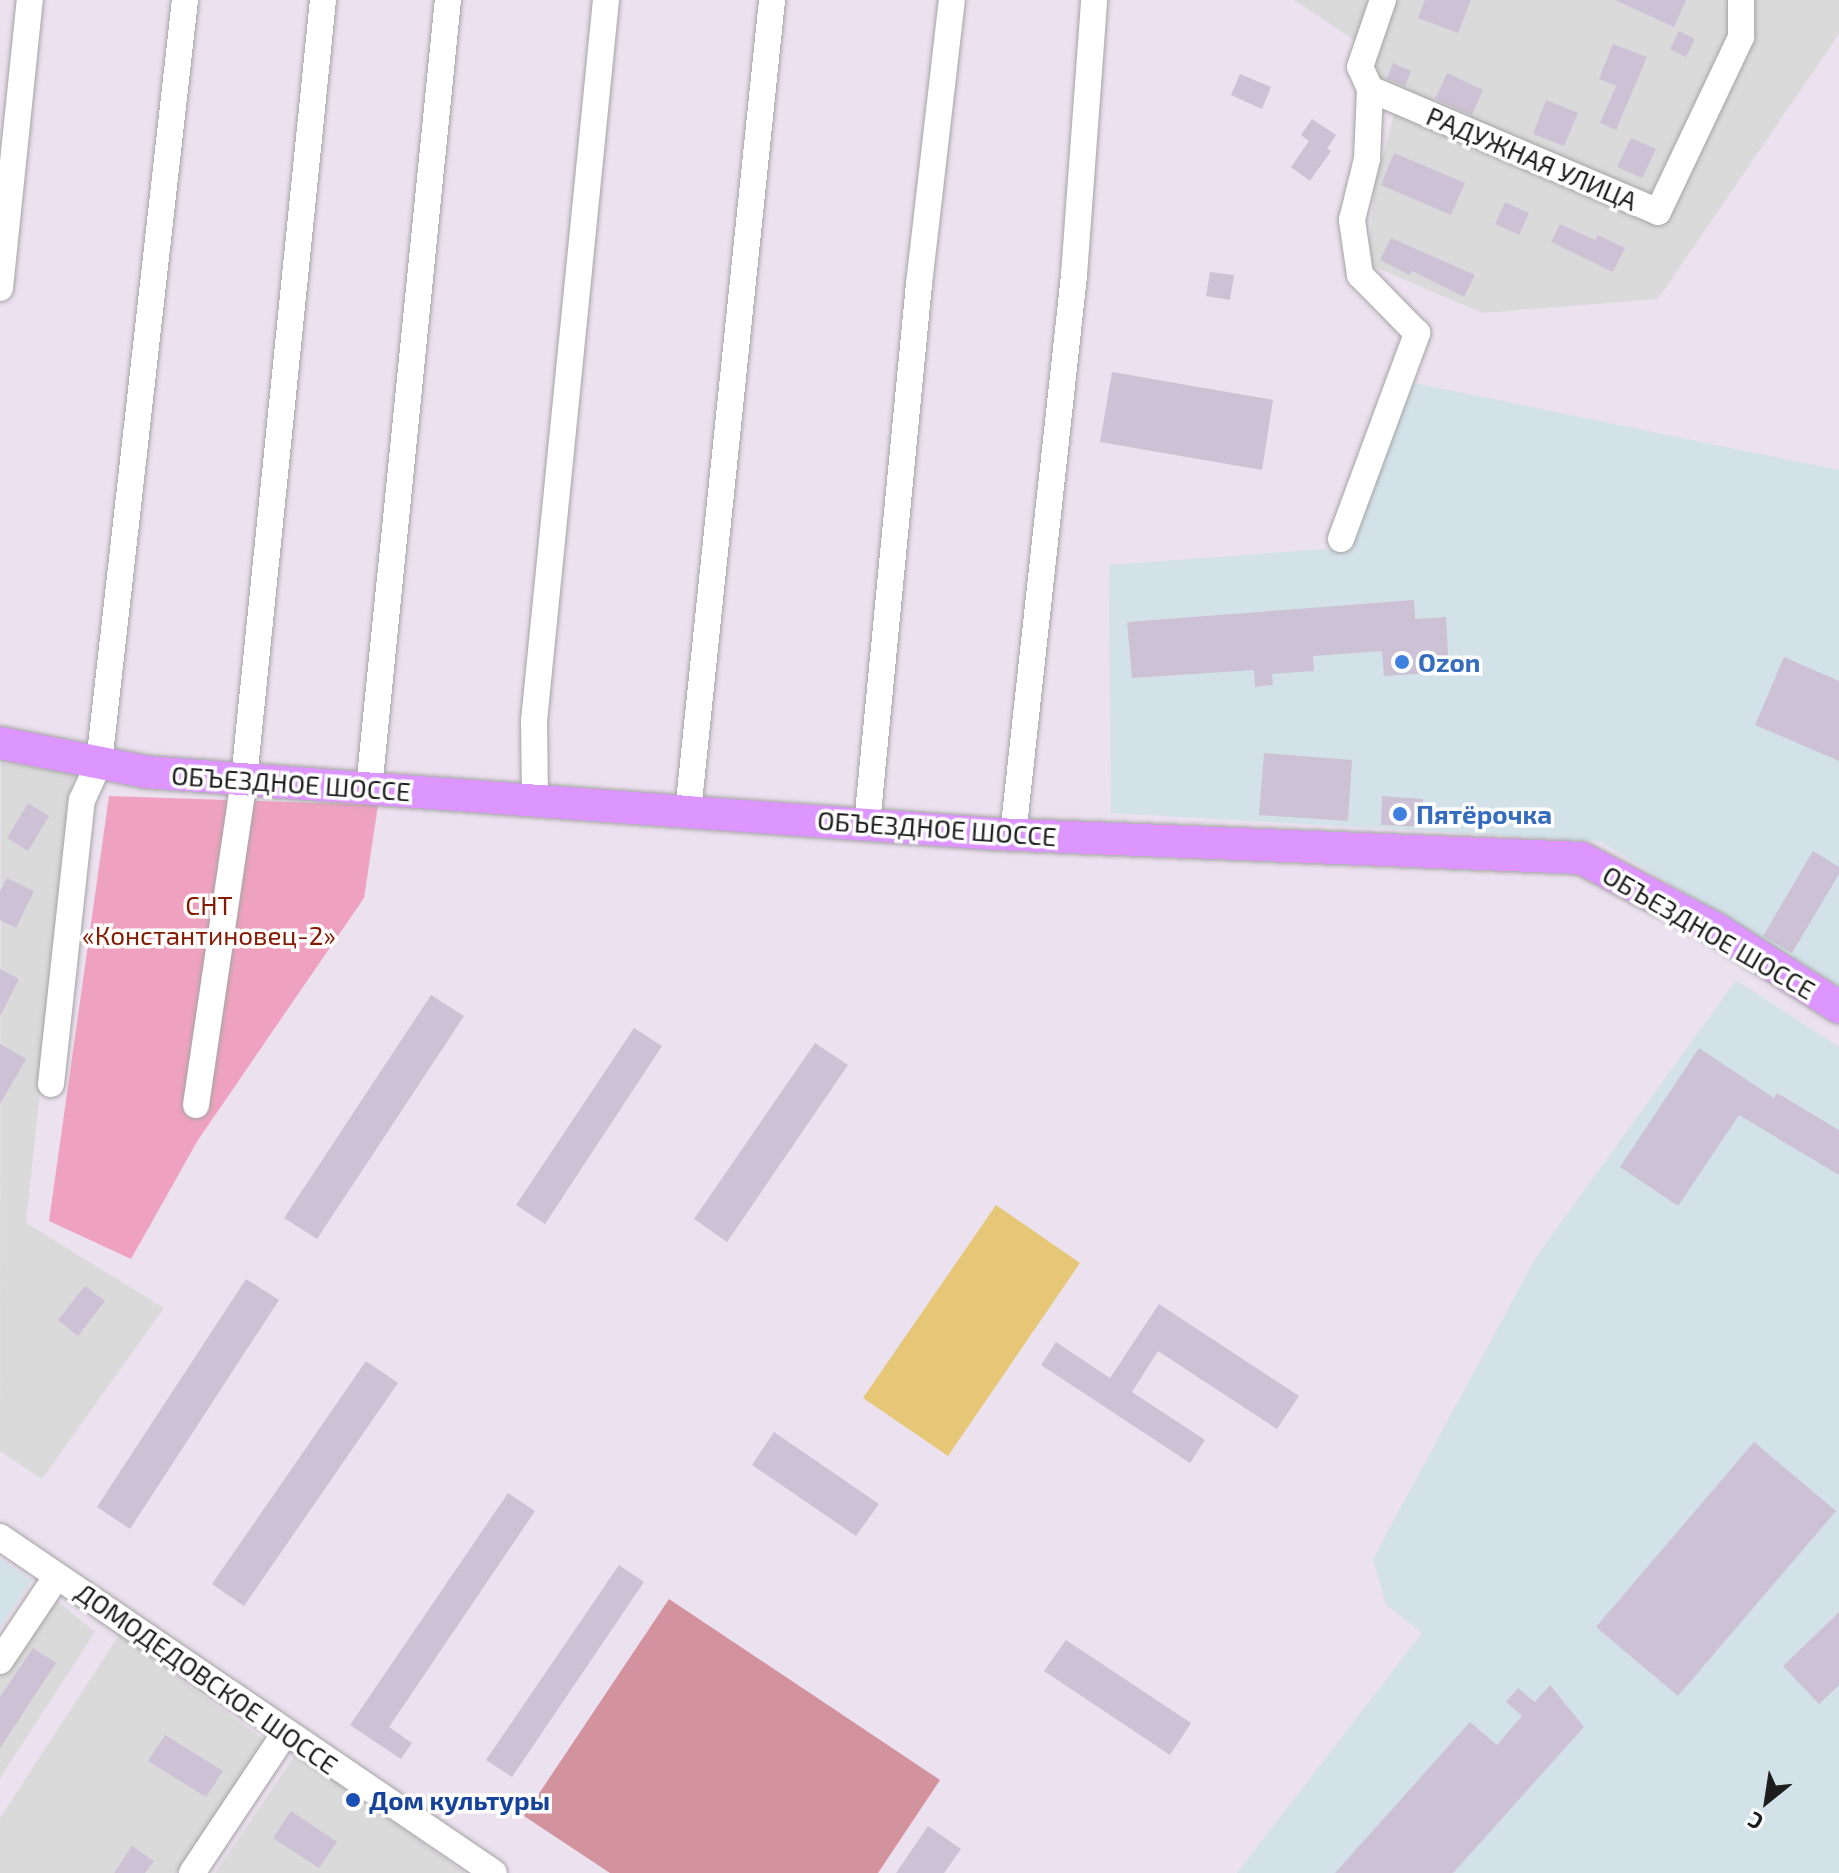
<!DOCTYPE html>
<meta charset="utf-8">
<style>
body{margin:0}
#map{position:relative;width:1839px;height:1873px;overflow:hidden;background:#ece1ef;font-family:"Exo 2",sans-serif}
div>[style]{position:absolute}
.residential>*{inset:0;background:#dadadb}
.industrial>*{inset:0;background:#d3e2e9}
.grass>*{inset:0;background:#efa2bf}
.forest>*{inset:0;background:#d2929e}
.pitch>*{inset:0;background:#e6c777}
.building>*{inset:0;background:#cdc1d6}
.roads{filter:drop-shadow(0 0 2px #a4a4a4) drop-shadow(0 0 2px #a4a4a4)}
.minor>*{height:26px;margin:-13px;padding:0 13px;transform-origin:13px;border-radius:13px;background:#fff}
.major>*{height:32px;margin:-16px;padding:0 16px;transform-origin:16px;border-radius:16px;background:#dd96ff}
.dots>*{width:22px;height:22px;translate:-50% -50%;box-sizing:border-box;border:4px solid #fff;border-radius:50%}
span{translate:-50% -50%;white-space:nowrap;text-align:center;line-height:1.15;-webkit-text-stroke:7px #fff;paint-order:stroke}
.street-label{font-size:26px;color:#1d1d1d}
.shop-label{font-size:26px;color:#366cbe;font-weight:700}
.left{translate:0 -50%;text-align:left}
.park-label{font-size:26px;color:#841a01}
.transit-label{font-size:26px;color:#164399;font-weight:700}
.north{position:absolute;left:1727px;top:1761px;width:80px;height:80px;-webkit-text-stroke:6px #fff;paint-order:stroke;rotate:210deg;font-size:22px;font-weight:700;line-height:32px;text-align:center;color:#1d1d1d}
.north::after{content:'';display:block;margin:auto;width:28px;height:36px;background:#1d1d1d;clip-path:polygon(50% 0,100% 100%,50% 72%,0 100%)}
</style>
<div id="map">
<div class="residential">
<i style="clip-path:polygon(1294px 0,1839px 0,1839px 34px,1658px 299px,1482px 313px,1368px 264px,1374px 188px,1394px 114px,1356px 41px)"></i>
<i style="clip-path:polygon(1px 763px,74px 773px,26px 1223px,164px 1308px,42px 1479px,0 1451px)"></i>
<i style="clip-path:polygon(55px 1599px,95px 1632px,0 1778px,0 1677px)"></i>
<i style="clip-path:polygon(119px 1635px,266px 1741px,176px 1873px,0 1873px,0 1818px)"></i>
<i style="clip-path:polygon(297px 1752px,465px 1873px,215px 1873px)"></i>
</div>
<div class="industrial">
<i style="clip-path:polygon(1390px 378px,1839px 470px,1839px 986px,1599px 841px,1111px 813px,1109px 565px,1338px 548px)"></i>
<i style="clip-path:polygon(1736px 980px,1839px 1047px,1839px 1873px,1237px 1873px,1422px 1633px,1386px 1605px,1373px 1559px,1536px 1257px)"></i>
<i style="clip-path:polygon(0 1559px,32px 1580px,0 1628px)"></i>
</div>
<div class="grass">
<i style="clip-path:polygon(109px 796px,378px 805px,364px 898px,198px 1140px,131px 1259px,49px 1221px)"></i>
</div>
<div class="forest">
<i style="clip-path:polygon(669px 1599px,940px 1780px,878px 1873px,610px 1873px,524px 1816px)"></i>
</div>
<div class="pitch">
<i style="clip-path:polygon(996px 1205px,1080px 1263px,948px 1456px,863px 1398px)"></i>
</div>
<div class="building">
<i style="clip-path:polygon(1425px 0,1471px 0,1458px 33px,1418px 18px)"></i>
<i style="clip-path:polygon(1615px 0,1686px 0,1674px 27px)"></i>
<i style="clip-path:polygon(1679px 31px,1695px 39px,1686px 57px,1670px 49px)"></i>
<i style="clip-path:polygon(1613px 44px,1647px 57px,1616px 130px,1600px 123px,1616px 86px,1599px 79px)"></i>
<i style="clip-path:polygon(1393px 63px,1411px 71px,1405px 86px,1387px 79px)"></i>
<i style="clip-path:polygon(1447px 73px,1483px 90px,1472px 115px,1435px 99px)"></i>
<i style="clip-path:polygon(1240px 74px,1271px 87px,1262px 109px,1231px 95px)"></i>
<i style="clip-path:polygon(1546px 100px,1578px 113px,1564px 146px,1533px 134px)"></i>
<i style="clip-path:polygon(1312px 119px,1336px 135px,1327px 149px,1331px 151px,1310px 181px,1291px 167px,1309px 141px,1301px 135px)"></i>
<i style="clip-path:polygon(1631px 138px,1656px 149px,1642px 178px,1617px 167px)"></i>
<i style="clip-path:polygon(1394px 153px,1465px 183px,1451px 215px,1381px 185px)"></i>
<i style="clip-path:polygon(1505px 202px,1529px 213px,1519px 235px,1495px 224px)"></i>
<i style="clip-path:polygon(1560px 224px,1595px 240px,1598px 235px,1625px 248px,1613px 272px,1551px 242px)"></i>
<i style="clip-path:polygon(1391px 238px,1475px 275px,1464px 297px,1412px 271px,1410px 275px,1380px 260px)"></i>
<i style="clip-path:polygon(1210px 272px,1234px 275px,1230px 300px,1206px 296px)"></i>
<i style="clip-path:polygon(1112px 372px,1273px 400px,1262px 470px,1100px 442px)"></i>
<i style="clip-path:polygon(1414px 600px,1415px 619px,1446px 617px,1449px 672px,1384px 676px,1382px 651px,1313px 656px,1314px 671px,1272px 674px,1273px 685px,1255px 687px,1254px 670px,1132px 678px,1127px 622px)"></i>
<i style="clip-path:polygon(1784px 657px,1839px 681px,1839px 761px,1755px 725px)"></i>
<i style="clip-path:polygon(1264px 753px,1352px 760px,1348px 821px,1259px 815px)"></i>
<i style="clip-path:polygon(1382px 796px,1423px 799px,1421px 827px,1381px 825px)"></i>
<i style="clip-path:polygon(28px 803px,49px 816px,28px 851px,7px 838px)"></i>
<i style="clip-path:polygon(1813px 851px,1839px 867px,1839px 874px,1792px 953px,1763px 936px)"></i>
<i style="clip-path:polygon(7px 878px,34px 891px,16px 928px,0 920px,0 891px)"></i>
<i style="clip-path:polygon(0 969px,19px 979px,0 1016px)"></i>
<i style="clip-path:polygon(431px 995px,464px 1016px,317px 1239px,284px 1218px)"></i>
<i style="clip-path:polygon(634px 1028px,662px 1046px,545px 1224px,516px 1205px)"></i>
<i style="clip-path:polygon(815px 1043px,848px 1065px,727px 1242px,694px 1219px)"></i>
<i style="clip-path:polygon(0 1044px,26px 1059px,0 1104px)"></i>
<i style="clip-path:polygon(1699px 1048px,1774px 1098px,1777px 1093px,1839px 1130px,1839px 1175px,1739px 1115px,1678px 1206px,1620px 1167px)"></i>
<i style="clip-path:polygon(246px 1279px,279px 1300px,130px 1529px,97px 1507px)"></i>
<i style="clip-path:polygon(85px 1286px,105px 1301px,78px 1336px,58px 1320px)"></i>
<i style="clip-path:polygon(1159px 1304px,1299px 1396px,1277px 1429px,1158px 1351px,1132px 1392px,1205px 1440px,1190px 1463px,1041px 1365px,1056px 1342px,1110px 1378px)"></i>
<i style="clip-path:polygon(366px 1361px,398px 1383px,244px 1606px,212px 1584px)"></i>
<i style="clip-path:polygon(774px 1432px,879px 1504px,856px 1536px,752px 1465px)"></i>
<i style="clip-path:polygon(1754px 1442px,1836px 1511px,1678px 1696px,1596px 1627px)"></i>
<i style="clip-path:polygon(508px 1493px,535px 1511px,389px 1727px,412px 1743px,401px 1759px,350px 1725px)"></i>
<i style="clip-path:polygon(619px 1565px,644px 1582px,512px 1777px,486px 1760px)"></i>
<i style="clip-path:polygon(1839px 1612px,1839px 1685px,1819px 1704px,1783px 1666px)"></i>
<i style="clip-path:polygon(1066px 1640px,1191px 1723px,1170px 1755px,1044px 1671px)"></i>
<i style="clip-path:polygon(33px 1648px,56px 1663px,0 1748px,0 1697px)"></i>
<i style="clip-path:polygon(1550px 1685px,1584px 1727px,1453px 1873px,1335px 1873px,1470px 1722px,1497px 1745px,1522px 1716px,1506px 1702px,1518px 1688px,1535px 1702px)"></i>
<i style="clip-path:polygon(165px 1735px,223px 1771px,206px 1797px,148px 1761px)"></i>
<i style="clip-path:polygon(291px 1811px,337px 1842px,319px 1868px,273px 1838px)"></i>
<i style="clip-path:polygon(928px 1826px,961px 1849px,944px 1873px,896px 1873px)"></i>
<i style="clip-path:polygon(132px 1846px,154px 1861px,145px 1873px,114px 1873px)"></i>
</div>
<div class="roads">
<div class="minor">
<i style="left:1370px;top:89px;width:313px;rotate:23.1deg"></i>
<i style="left:1658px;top:212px;width:194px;rotate:-64.6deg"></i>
<i style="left:1741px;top:37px;width:37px;rotate:-90deg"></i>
<i style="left:0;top:288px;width:290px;rotate:-84.1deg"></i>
<i style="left:1341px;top:539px;width:220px;rotate:-69.7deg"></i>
<i style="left:1417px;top:333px;width:81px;rotate:-134.5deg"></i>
<i style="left:1360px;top:275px;width:56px;rotate:-98.3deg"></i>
<i style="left:1352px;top:220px;width:63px;rotate:-76.2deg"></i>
<i style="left:1367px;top:159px;width:70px;rotate:-87.5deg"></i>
<i style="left:1370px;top:89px;width:24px;rotate:-114deg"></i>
<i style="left:1360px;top:67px;width:71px;rotate:-71.1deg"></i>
<i style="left:369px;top:788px;width:792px;rotate:-84.28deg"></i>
<i style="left:535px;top:800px;width:79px;rotate:-90.7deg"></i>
<i style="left:534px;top:721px;width:725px;rotate:-84.3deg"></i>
<i style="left:688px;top:812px;width:816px;rotate:-84.09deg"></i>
<i style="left:867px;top:824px;width:542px;rotate:-84.5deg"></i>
<i style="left:919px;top:284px;width:286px;rotate:-83.4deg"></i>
<i style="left:1013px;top:835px;width:563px;rotate:-83.78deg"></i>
<i style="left:1074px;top:275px;width:276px;rotate:-85.8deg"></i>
<i style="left:51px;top:1084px;width:286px;rotate:-83.8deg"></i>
<i style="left:82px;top:800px;width:41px;rotate:-65.3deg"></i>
<i style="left:99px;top:763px;width:768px;rotate:-83.57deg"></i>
<i style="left:196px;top:1105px;width:330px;rotate:-81.6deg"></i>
<i style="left:244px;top:779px;width:783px;rotate:-84.21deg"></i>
<i style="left:0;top:1537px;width:597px;rotate:34.22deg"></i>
<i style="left:0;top:1661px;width:102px;rotate:-56.2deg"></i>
<i style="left:192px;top:1873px;width:168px;rotate:-56.4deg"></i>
</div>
<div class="major">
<i style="left:0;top:743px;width:149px;rotate:11.2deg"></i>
<i style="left:146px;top:772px;width:543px;rotate:4.22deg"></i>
<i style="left:688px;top:812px;width:307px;rotate:4.1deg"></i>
<i style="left:994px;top:834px;width:587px;rotate:2.34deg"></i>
<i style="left:1581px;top:858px;width:153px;rotate:27.7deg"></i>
<i style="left:1716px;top:929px;width:146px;rotate:32.4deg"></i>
</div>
</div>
<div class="dots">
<i style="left:1402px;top:662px;background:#3f7fe0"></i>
<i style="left:1400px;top:814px;background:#3f7fe0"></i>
<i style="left:353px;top:1800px;background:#1a4fb4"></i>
</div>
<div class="street-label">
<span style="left:1532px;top:158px;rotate:23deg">РАДУЖНАЯ УЛИЦА</span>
<span style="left:291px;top:783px;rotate:4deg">ОБЪЕЗДНОЕ ШОССЕ</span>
<span style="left:937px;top:828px;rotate:4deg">ОБЪЕЗДНОЕ ШОССЕ</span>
<span style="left:1709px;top:932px;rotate:30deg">ОБЪЕЗДНОЕ ШОССЕ</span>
<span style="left:207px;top:1678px;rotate:35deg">ДОМОДЕДОВСКОЕ ШОССЕ</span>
</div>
<div class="shop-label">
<span class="left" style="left:1418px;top:662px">Ozon</span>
<span class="left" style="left:1416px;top:814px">Пятёрочка</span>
</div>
<div class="park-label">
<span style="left:209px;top:920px">СНТ<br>«Константиновец-2»</span>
</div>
<div class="transit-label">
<span class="left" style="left:369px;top:1800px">Дом культуры</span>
</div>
<div class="north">С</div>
</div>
